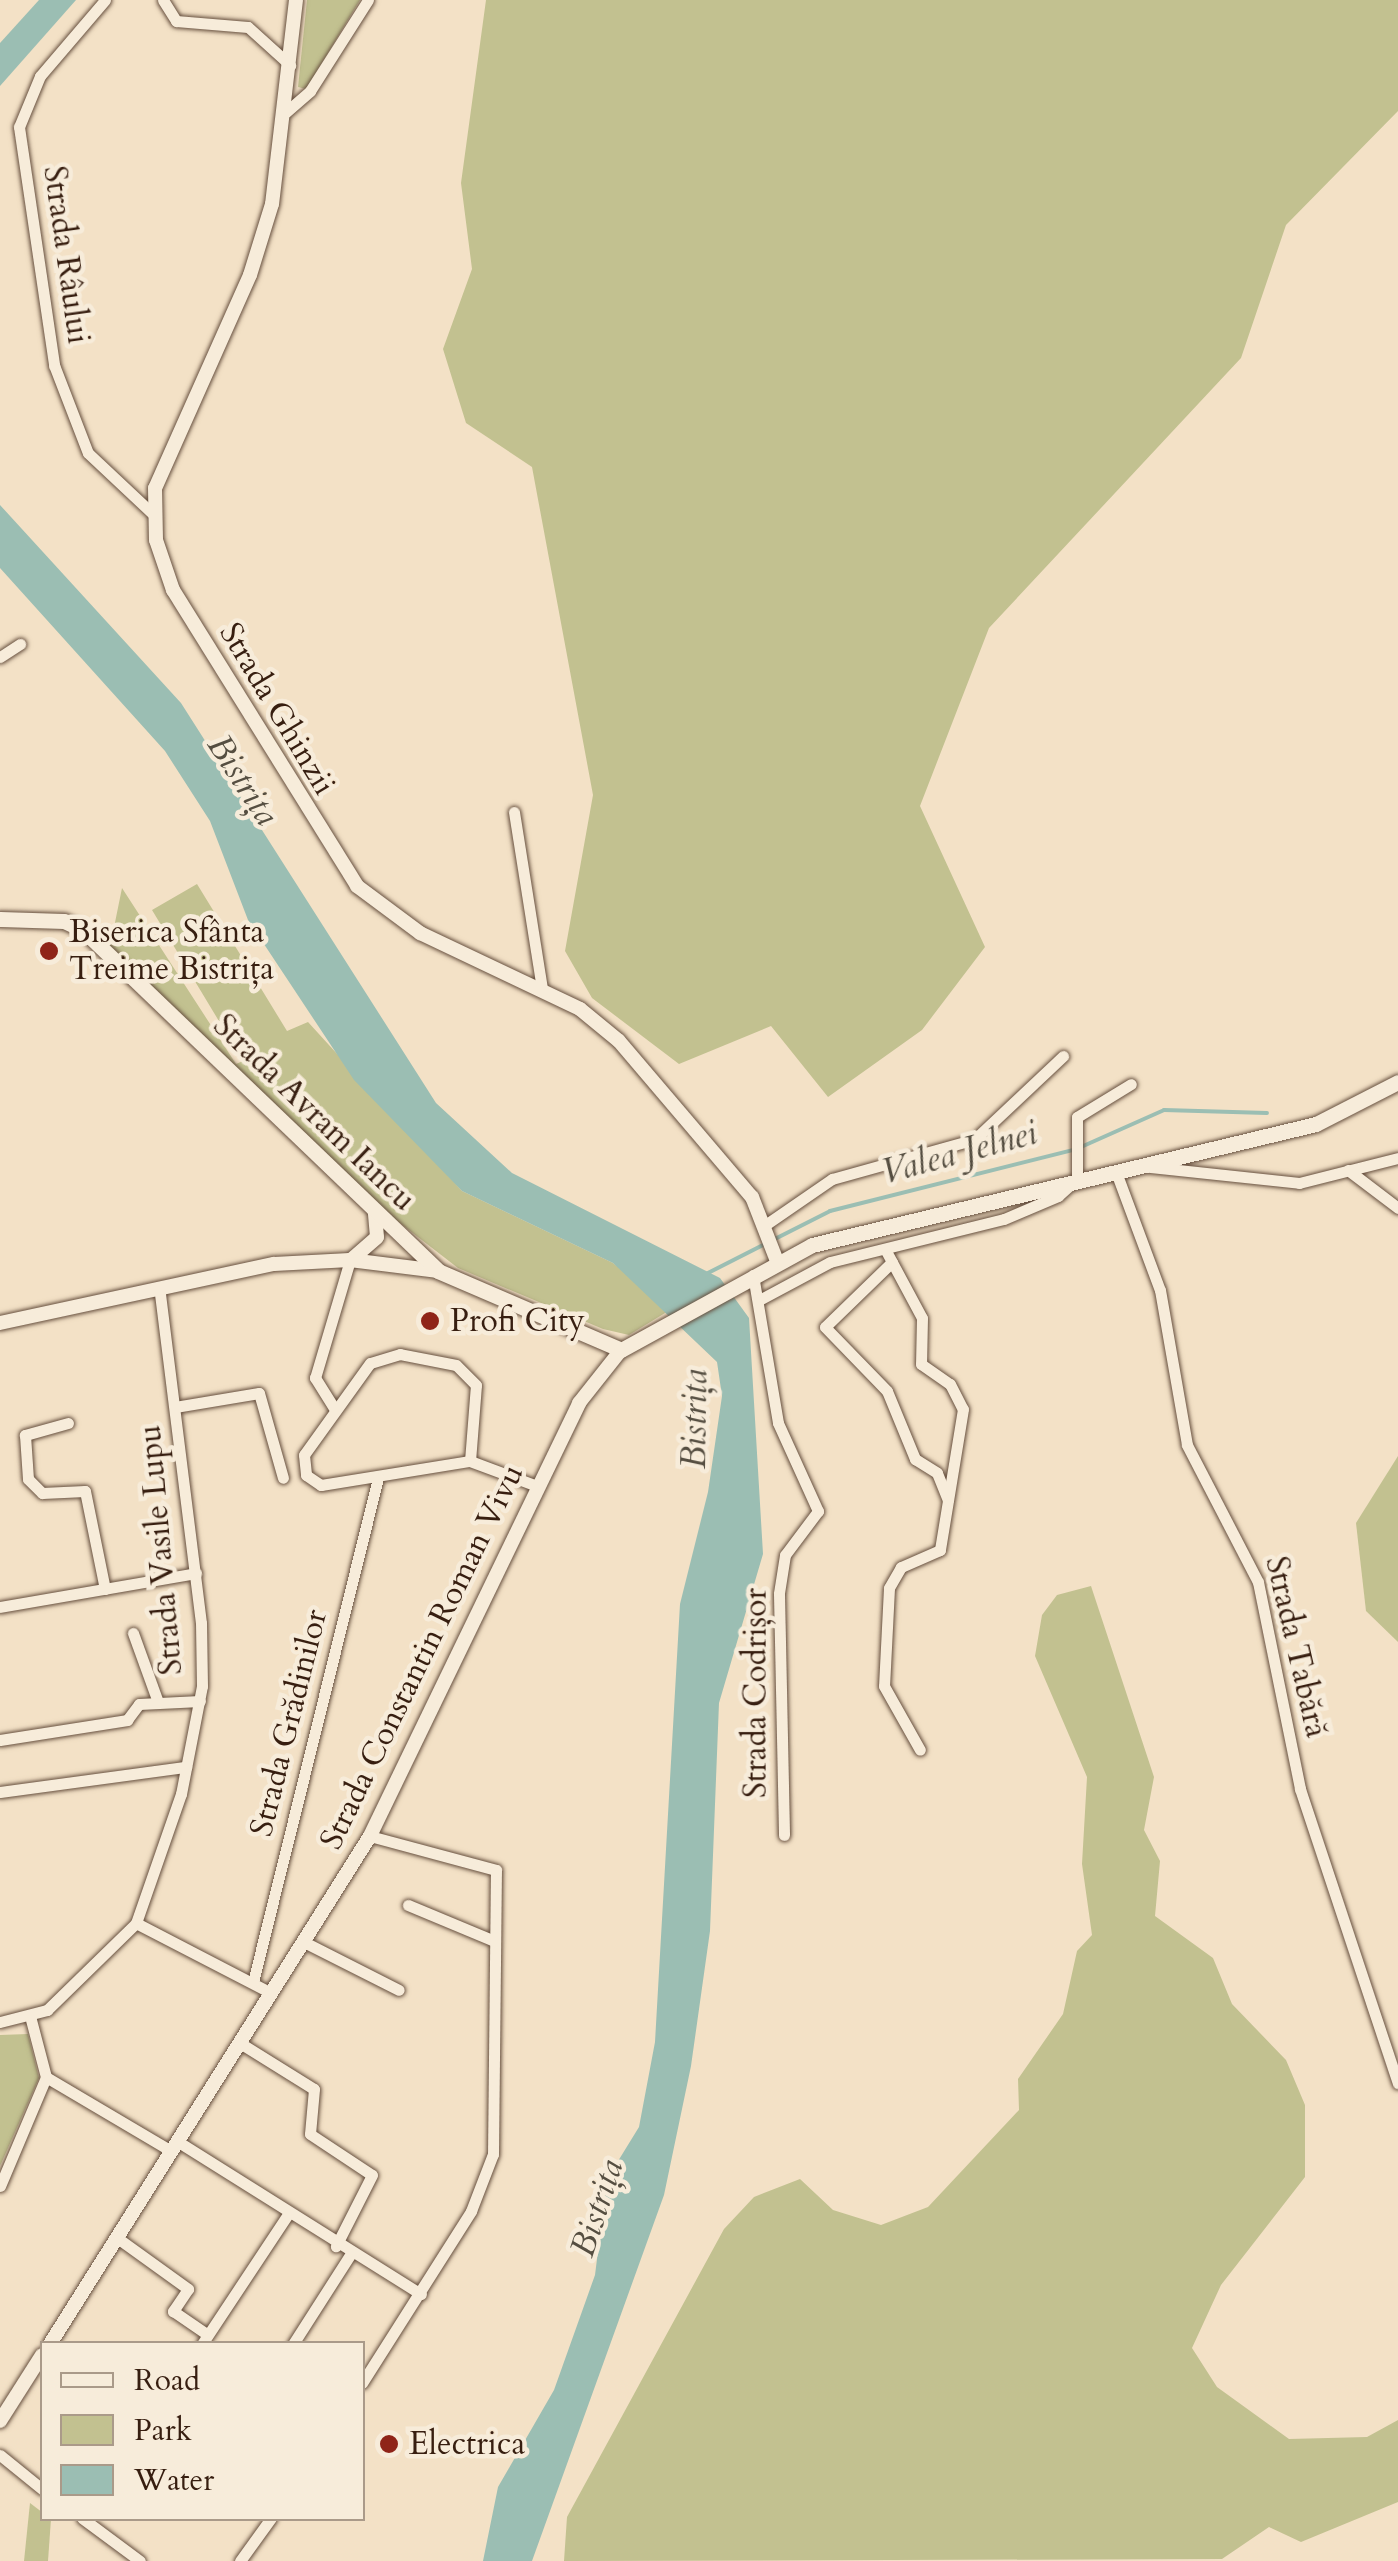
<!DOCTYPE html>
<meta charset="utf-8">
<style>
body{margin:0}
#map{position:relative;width:1398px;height:2561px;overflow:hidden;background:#f3e1c6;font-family:Cardo,serif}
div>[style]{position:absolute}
.green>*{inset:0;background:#c2c190}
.water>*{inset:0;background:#9bbeb3}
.stream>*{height:4px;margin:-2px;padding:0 2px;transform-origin:2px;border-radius:2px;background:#9bbeb3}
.roads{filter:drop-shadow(0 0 2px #664f3e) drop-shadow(0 0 2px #664f3e)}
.minor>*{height:11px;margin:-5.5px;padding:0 5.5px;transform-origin:5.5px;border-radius:5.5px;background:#f7ecda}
.tertiary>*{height:14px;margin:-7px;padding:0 7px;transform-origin:7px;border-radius:7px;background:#f7ecda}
.secondary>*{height:15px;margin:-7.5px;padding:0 7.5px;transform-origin:7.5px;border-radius:7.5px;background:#f7ecda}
.dots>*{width:28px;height:28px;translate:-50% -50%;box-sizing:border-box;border:5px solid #f7ecda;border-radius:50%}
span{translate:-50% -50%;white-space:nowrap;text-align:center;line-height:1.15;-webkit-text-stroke:9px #f7ecda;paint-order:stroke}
.street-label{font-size:32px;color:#371e10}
.poi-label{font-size:32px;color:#371e10}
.left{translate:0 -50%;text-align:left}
.water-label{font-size:35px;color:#554e41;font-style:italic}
.legend{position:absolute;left:40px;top:2341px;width:325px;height:180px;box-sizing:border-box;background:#f7ecda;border:2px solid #aa9a89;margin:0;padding:12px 18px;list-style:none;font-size:30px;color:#371e10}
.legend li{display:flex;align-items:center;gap:20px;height:50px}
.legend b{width:50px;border:2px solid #aa9a89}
</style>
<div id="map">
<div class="green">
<i style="clip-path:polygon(307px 0,360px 0,306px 89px,298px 87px)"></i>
<i style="clip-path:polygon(486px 0,1398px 0,1398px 111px,1286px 225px,1241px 358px,989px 628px,920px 806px,985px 947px,922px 1030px,828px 1097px,771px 1026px,679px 1064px,592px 998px,565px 951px,593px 795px,532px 467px,466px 423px,443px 349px,472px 269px,461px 183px)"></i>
<i style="clip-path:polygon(197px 884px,287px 1031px,308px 1022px,462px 1191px,613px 1263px,670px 1310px,629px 1335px,603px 1329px,458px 1268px,396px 1220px,110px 947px,122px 888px,236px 1064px,243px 1061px,152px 910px)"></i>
<i style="clip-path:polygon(1398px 1456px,1398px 1642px,1366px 1611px,1356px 1523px)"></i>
<i style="clip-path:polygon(1091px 1586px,1154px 1777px,1144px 1830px,1160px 1861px,1155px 1916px,1213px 1958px,1232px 2004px,1286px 2060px,1305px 2105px,1305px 2177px,1221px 2285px,1192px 2348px,1217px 2387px,1289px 2439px,1367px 2437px,1398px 2420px,1398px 2502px,1301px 2542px,1269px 2527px,1222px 2559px,564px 2561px,567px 2517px,724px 2229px,754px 2197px,800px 2179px,833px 2210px,881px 2225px,928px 2207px,1019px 2110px,1018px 2079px,1063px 2014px,1077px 1951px,1092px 1935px,1082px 1864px,1087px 1777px,1035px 1656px,1042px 1615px,1057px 1595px)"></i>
<i style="clip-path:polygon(28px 2034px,39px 2078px,0 2166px,0 2035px)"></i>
<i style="clip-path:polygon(30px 2503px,51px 2519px,48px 2561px,24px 2561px)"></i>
</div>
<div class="water">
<i style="clip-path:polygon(39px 0,76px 0,0 86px,0 43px)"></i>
<i style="clip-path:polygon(0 505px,181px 703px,436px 1103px,512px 1173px,720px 1278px,749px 1318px,763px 1554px,719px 1703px,710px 1931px,691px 2066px,664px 2195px,532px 2561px,483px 2561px,498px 2487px,554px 2390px,595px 2275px,607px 2179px,639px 2127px,655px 2042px,680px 1604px,708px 1492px,722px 1396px,717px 1362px,613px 1263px,462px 1191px,354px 1080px,248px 920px,210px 821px,165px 751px,0 568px)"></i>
</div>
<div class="stream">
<i style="left:1081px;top:1147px;width:91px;rotate:-24deg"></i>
<i style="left:1164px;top:1110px;width:103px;rotate:1.7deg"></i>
<i style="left:704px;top:1275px;width:141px;rotate:-26.9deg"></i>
<i style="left:830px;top:1211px;width:250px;rotate:-14.1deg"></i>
</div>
<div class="roads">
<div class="minor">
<i style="left:105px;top:0;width:100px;rotate:130.5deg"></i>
<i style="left:40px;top:76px;width:55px;rotate:112.4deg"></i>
<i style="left:19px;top:127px;width:241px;rotate:81.6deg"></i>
<i style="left:54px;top:365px;width:94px;rotate:68.9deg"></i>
<i style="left:88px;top:453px;width:88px;rotate:43.2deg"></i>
<i style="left:163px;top:0;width:25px;rotate:58deg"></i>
<i style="left:176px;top:21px;width:72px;rotate:4.8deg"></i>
<i style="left:248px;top:27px;width:57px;rotate:42.1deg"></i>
<i style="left:286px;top:112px;width:32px;rotate:-41deg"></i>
<i style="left:310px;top:91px;width:108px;rotate:-57.5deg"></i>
<i style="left:0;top:657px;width:24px;rotate:-33deg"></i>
<i style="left:514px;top:812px;width:179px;rotate:81deg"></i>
<i style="left:1141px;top:1166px;width:159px;rotate:6.1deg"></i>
<i style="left:1299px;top:1183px;width:102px;rotate:-14.2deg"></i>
<i style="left:1348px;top:1170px;width:63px;rotate:37.2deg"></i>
<i style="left:1116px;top:1172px;width:126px;rotate:69.6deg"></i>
<i style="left:1160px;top:1290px;width:157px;rotate:80.1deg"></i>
<i style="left:1187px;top:1445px;width:154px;rotate:62.6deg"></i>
<i style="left:1258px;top:1582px;width:211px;rotate:78.5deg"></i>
<i style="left:1300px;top:1789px;width:310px;rotate:71.6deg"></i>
<i style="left:768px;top:1223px;width:78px;rotate:-34.5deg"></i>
<i style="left:832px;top:1179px;width:148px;rotate:-15.6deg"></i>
<i style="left:975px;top:1139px;width:121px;rotate:-43.3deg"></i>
<i style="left:885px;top:1249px;width:78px;rotate:61.8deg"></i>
<i style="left:922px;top:1318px;width:46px;rotate:91.2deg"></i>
<i style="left:921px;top:1364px;width:35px;rotate:35deg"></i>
<i style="left:950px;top:1384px;width:28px;rotate:63deg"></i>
<i style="left:963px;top:1409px;width:143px;rotate:99.3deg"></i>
<i style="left:940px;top:1550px;width:43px;rotate:156.4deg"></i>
<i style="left:901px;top:1567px;width:24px;rotate:120deg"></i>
<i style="left:889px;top:1588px;width:98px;rotate:92.9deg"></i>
<i style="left:884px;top:1686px;width:73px;rotate:60.6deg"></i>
<i style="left:892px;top:1262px;width:93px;rotate:135.9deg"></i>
<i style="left:825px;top:1327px;width:89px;rotate:45.9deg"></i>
<i style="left:887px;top:1391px;width:74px;rotate:67.6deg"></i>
<i style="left:915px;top:1459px;width:26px;rotate:32deg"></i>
<i style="left:937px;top:1473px;width:29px;rotate:68deg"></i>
<i style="left:753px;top:1275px;width:150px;rotate:80.4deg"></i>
<i style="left:778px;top:1423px;width:97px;rotate:65.6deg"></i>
<i style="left:818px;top:1511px;width:55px;rotate:126.9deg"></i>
<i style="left:785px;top:1555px;width:39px;rotate:99deg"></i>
<i style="left:779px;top:1594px;width:241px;rotate:88.8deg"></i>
<i style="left:761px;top:1299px;width:78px;rotate:-28.2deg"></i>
<i style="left:830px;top:1262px;width:179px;rotate:-13.9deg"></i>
<i style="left:1004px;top:1219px;width:59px;rotate:-23.1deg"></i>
<i style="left:1058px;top:1196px;width:25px;rotate:-42deg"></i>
<i style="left:1077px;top:1179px;width:62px;rotate:-90deg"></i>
<i style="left:1077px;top:1117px;width:63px;rotate:-31.4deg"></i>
<i style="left:175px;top:1407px;width:85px;rotate:-9.5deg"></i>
<i style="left:259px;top:1393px;width:88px;rotate:74.2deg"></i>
<i style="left:334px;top:1408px;width:36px;rotate:-122deg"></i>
<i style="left:315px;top:1378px;width:123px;rotate:-73.5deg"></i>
<i style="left:68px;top:1423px;width:45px;rotate:164.4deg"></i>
<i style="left:25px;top:1435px;width:44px;rotate:86.1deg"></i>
<i style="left:28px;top:1479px;width:20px;rotate:45deg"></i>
<i style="left:42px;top:1493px;width:43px;rotate:-2.7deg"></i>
<i style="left:85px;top:1491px;width:100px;rotate:78.5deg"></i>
<i style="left:470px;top:1461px;width:76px;rotate:-85.5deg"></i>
<i style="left:476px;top:1385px;width:28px;rotate:-135deg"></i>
<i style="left:456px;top:1365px;width:57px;rotate:-168.9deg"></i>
<i style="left:400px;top:1354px;width:31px;rotate:163deg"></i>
<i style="left:370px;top:1363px;width:113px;rotate:125.7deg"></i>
<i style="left:304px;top:1455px;width:20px;rotate:84deg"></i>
<i style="left:306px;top:1475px;width:18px;rotate:34deg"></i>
<i style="left:321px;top:1485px;width:151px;rotate:-9.2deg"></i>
<i style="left:470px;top:1461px;width:72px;rotate:20.5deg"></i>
<i style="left:0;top:1607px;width:199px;rotate:-9.8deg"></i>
<i style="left:133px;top:1633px;width:73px;rotate:70.1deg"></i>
<i style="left:0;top:1740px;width:129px;rotate:-8.9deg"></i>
<i style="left:127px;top:1720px;width:20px;rotate:-53deg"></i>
<i style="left:139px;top:1704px;width:61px;rotate:-2.8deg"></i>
<i style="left:0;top:1792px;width:188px;rotate:-7.7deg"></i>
<i style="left:408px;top:1905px;width:91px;rotate:22.6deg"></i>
<i style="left:136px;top:1923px;width:152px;rotate:27.4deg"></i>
<i style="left:304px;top:1942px;width:106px;rotate:26.8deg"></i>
<i style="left:253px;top:1982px;width:519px;rotate:-76.07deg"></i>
<i style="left:0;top:2022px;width:49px;rotate:-14.3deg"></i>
<i style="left:47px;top:2010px;width:124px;rotate:-44.3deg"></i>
<i style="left:136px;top:1923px;width:137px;rotate:-70.8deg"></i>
<i style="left:181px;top:1794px;width:110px;rotate:-79deg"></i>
<i style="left:202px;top:1686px;width:63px;rotate:-90.9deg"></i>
<i style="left:201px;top:1623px;width:338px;rotate:-97.1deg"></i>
<i style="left:240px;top:2043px;width:87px;rotate:31.9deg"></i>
<i style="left:314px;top:2089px;width:45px;rotate:95.1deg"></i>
<i style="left:310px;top:2134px;width:74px;rotate:33.5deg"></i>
<i style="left:372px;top:2175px;width:80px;rotate:116.9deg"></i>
<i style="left:46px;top:2077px;width:145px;rotate:30.6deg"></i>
<i style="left:177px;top:2141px;width:288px;rotate:32.1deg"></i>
<i style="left:0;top:2186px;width:118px;rotate:-67.1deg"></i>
<i style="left:46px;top:2077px;width:59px;rotate:-104.7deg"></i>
<i style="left:116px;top:2237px;width:89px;rotate:35.8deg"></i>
<i style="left:188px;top:2289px;width:27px;rotate:124deg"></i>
<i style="left:173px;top:2311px;width:42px;rotate:34.4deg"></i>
<i style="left:202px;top:2344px;width:156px;rotate:-56.5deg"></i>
<i style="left:293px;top:2344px;width:106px;rotate:-57.4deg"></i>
<i style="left:362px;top:2383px;width:204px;rotate:-57.6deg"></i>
<i style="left:471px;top:2211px;width:61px;rotate:-68.9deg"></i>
<i style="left:493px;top:2154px;width:284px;rotate:-89.4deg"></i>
<i style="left:496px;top:1870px;width:131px;rotate:-164.9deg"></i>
<i style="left:0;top:2455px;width:54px;rotate:39deg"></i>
<i style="left:82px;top:2518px;width:72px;rotate:36.6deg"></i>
<i style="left:240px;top:2561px;width:53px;rotate:-54.2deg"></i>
</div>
<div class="tertiary">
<i style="left:296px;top:0;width:205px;rotate:96.7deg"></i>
<i style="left:272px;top:204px;width:74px;rotate:107.2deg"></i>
<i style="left:250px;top:275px;width:233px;rotate:114deg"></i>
<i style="left:155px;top:488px;width:52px;rotate:88.9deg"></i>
<i style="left:156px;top:540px;width:53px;rotate:71.2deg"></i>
<i style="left:173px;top:590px;width:349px;rotate:58.1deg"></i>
<i style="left:357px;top:886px;width:79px;rotate:36.7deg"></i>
<i style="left:420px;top:933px;width:177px;rotate:25.4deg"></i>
<i style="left:580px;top:1009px;width:50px;rotate:39.4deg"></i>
<i style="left:619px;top:1041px;width:205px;rotate:49.6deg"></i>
<i style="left:752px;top:1197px;width:69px;rotate:68.7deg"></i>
<i style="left:352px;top:1259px;width:33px;rotate:-41deg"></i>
<i style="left:377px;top:1237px;width:25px;rotate:-95deg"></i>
<i style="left:0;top:1323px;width:280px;rotate:-12.2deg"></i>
<i style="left:274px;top:1264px;width:76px;rotate:-3deg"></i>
<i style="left:350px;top:1260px;width:89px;rotate:7.1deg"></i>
<i style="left:50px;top:2344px;width:600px;rotate:-57.79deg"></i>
<i style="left:370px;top:1836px;width:481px;rotate:-64.2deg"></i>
<i style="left:579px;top:1403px;width:68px;rotate:-51.6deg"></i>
<i style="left:0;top:2421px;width:78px;rotate:-57.5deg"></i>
</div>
<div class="secondary">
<i style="left:0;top:919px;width:64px;rotate:1.8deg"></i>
<i style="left:64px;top:921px;width:21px;rotate:25deg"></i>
<i style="left:83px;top:930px;width:492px;rotate:43.8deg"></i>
<i style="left:438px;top:1271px;width:199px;rotate:23.3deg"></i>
<i style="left:621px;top:1350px;width:218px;rotate:-28.8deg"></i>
<i style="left:812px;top:1245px;width:518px;rotate:-13.5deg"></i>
<i style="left:1316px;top:1124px;width:92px;rotate:-27.1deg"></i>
</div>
</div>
<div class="dots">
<i style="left:49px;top:951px;background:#8f2418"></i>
<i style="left:430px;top:1321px;background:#8f2418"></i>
<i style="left:389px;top:2444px;background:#8f2418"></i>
</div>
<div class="street-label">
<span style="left:66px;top:255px;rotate:82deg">Strada Râului</span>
<span style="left:277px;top:709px;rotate:59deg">Strada Ghinzii</span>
<span style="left:314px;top:1113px;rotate:44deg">Strada Avram Iancu</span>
<span style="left:161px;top:1550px;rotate:-95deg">Strada Vasile Lupu</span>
<span style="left:1296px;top:1647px;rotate:77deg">Strada Tabără</span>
<span style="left:422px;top:1657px;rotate:-64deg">Strada Constantin Roman Vivu</span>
<span style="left:756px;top:1693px;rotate:-90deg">Strada Codrișor</span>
<span style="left:289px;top:1723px;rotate:-76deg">Strada Grădinilor</span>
</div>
<div class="poi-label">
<span class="left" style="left:69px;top:951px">Biserica Sfânta<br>Treime Bistrița</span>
<span class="left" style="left:450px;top:1321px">Profi City</span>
<span class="left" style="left:409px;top:2444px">Electrica</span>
</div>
<div class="water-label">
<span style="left:243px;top:780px;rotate:57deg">Bistrița</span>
<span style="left:959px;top:1153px;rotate:-15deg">Valea Jelnei</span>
<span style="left:695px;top:1419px;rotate:-89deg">Bistrița</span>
<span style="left:597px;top:2208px;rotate:-72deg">Bistrița</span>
</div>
<ul class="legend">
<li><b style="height:12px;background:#f7ecda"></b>Road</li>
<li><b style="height:28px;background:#c2c190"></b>Park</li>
<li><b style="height:28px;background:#9bbeb3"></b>Water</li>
</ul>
</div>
